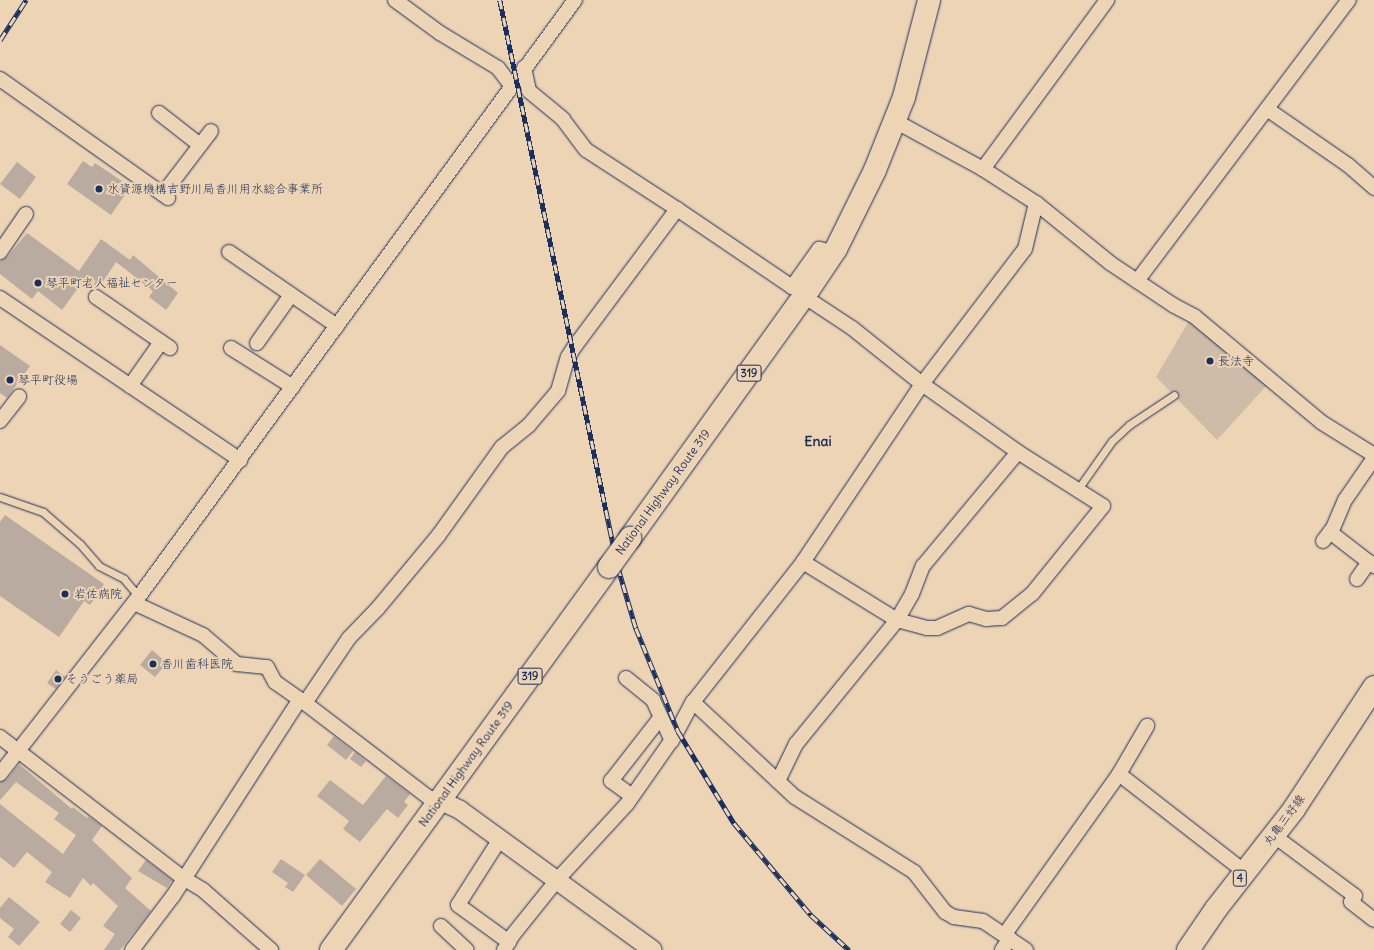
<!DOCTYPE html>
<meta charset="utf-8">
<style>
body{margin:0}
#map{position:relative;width:1374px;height:950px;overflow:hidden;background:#edd4b5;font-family:Delius,"Klee One",sans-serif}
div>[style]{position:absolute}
.green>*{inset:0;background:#cfbca8}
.building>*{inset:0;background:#b9aba0}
.roads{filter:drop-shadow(0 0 1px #1b2f5e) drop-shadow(0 0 1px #1b2f5e)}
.service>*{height:7px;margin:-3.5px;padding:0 3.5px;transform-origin:3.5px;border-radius:3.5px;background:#edd4b5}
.minor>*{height:14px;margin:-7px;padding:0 7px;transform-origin:7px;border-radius:7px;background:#edd4b5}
.tertiary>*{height:18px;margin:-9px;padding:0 9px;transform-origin:9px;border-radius:9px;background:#edd4b5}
.primary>*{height:22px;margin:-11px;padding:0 11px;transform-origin:11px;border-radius:11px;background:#edd4b5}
.trunk>*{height:22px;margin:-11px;padding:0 11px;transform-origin:11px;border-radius:11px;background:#edd4b5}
.rail>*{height:4.5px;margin-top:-2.25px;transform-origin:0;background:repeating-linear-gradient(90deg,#edd4b5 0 9px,#1b2f5e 0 18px);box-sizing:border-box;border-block:1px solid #1b2f5e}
.bridges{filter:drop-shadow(0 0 1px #1b2f5e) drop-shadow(0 0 1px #1b2f5e)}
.trunk-bridge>*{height:22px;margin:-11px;padding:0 11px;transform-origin:11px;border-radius:11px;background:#edd4b5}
.dots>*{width:11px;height:11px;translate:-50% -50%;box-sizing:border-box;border:2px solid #edd4b5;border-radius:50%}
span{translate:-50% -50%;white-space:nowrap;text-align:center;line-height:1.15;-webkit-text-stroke:4px #edd4b5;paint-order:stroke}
.shield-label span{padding:1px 3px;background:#edd4b5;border:1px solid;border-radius:3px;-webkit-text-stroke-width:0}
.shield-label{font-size:11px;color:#1b2f5e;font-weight:700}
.poi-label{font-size:12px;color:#1b2f5e}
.left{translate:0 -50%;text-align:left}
.street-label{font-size:12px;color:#1b2f5e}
.quarter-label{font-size:14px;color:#1b2f5e;font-weight:700}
</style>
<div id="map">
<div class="green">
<i style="clip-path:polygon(1190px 319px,1269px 383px,1217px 440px,1156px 377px)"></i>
</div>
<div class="building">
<i style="clip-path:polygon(83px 161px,92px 167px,95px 163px,122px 181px,118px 186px,127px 192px,111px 215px,67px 184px)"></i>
<i style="clip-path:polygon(17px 162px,36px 177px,20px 199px,0 184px)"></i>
<i style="clip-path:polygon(27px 233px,79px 271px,101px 239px,130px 260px,133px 255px,178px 293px,166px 310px,149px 297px,153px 291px,116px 262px,98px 289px,91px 291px,81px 284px,62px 310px,38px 291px,32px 299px,0 274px,0 261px,7px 257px)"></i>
<i style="clip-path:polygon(0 345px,30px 366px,7px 398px,0 393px)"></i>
<i style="clip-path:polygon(5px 515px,104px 584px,90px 605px,84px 601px,59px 637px,0 596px,0 522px)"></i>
<i style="clip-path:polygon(152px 650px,167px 663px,155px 677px,140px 665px)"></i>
<i style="clip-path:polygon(56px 670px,65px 677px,56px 689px,47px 683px)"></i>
<i style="clip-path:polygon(334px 736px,353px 751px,346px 760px,327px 745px)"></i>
<i style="clip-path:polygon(355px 752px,366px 761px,361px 767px,350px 759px)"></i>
<i style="clip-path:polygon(19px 764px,72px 809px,73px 807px,87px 818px,88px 816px,102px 826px,92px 840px,132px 878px,125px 888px,151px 911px,120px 950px,104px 950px,115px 934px,103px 926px,118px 906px,93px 883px,91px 886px,83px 878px,70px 898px,45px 882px,52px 872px,27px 852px,14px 868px,0 857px,0 804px,63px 854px,76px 835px,54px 819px,59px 813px,16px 782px,0 800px,0 782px,7px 779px)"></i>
<i style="clip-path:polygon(386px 776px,410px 794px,404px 802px,408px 805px,398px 818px,387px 809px,360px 842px,343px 829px,349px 821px,317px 796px,330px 780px,363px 805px)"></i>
<i style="clip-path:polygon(281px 859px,305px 875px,293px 892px,285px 887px,288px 883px,272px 872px)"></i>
<i style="clip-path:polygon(320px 859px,356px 889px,342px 906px,306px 875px)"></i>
<i style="clip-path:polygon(146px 860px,172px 880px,167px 888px,138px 871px)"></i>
<i style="clip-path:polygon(9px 897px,40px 922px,19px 946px,8px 937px,14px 929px,0 918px,0 908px)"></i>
<i style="clip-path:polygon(71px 910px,81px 918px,70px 932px,60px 924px)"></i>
</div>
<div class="roads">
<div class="service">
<i style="left:1078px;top:489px;width:59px;rotate:-54.7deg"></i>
<i style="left:1112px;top:441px;width:23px;rotate:-43deg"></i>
<i style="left:1129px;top:425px;width:54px;rotate:-33.7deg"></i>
<i style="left:0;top:497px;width:46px;rotate:19.2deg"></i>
<i style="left:43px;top:512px;width:49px;rotate:40.9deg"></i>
<i style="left:80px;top:544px;width:29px;rotate:49deg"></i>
<i style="left:99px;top:566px;width:28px;rotate:27deg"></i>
<i style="left:124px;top:579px;width:23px;rotate:50deg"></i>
</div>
<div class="minor">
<i style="left:395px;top:0;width:56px;rotate:36.3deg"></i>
<i style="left:440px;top:33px;width:68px;rotate:31.1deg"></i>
<i style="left:498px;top:68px;width:21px;rotate:53deg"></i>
<i style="left:0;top:79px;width:206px;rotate:35.3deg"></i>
<i style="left:1267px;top:109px;width:98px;rotate:34.7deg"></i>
<i style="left:1348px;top:165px;width:35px;rotate:41deg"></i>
<i style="left:159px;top:113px;width:52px;rotate:38deg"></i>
<i style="left:895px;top:121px;width:100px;rotate:28.6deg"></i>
<i style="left:983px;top:169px;width:63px;rotate:32.7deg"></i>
<i style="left:1036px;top:203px;width:95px;rotate:39deg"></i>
<i style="left:1110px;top:263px;width:76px;rotate:33.7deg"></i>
<i style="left:1173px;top:305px;width:24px;rotate:28deg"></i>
<i style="left:1194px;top:316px;width:165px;rotate:39.8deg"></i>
<i style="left:1321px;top:422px;width:62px;rotate:31.9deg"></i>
<i style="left:983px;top:169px;width:210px;rotate:-53.7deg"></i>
<i style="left:163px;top:194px;width:79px;rotate:-52.7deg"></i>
<i style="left:677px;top:209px;width:139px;rotate:34.1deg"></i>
<i style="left:792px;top:287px;width:47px;rotate:-54.6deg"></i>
<i style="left:819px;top:249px;width:15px;rotate:11deg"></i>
<i style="left:0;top:252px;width:46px;rotate:-55.6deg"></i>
<i style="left:229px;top:252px;width:131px;rotate:34.4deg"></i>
<i style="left:1137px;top:281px;width:352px;rotate:-53deg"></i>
<i style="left:96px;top:297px;width:90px;rotate:34.6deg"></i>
<i style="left:0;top:298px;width:290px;rotate:34deg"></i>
<i style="left:257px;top:343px;width:59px;rotate:-54.7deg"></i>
<i style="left:231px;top:348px;width:73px;rotate:32.2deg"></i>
<i style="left:130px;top:386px;width:54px;rotate:-54.8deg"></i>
<i style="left:0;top:421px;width:31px;rotate:-52deg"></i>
<i style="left:1330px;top:532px;width:56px;rotate:37.7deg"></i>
<i style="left:1323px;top:541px;width:16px;rotate:-52deg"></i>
<i style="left:1333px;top:528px;width:30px;rotate:-67deg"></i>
<i style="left:1345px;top:500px;width:51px;rotate:-55.4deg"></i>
<i style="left:803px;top:562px;width:110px;rotate:31.7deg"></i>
<i style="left:897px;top:620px;width:31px;rotate:15deg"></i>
<i style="left:927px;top:628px;width:10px"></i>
<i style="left:937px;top:628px;width:35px;rotate:-24deg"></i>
<i style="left:969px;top:614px;width:18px;rotate:16deg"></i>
<i style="left:986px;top:619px;width:16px;rotate:-4deg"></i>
<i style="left:1002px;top:618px;width:38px;rotate:-39deg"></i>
<i style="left:1032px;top:594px;width:113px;rotate:-51.1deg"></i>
<i style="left:1103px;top:506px;width:101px;rotate:-147.6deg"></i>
<i style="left:1018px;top:452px;width:118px;rotate:-144.7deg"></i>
<i style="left:922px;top:384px;width:90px;rotate:-141.3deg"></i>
<i style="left:852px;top:328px;width:49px;rotate:-146.6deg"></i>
<i style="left:1357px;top:579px;width:21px;rotate:-55deg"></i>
<i style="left:134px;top:603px;width:76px;rotate:24.9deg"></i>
<i style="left:203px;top:635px;width:45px;rotate:40.5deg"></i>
<i style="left:237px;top:664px;width:30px;rotate:6deg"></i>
<i style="left:267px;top:667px;width:17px;rotate:62deg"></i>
<i style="left:275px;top:682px;width:37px;rotate:35deg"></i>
<i style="left:626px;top:678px;width:35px;rotate:39deg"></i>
<i style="left:653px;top:700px;width:45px;rotate:65.1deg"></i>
<i style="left:693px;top:702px;width:139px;rotate:43deg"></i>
<i style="left:795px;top:797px;width:141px;rotate:32.2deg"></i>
<i style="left:914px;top:872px;width:51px;rotate:52.2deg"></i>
<i style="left:945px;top:912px;width:10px;rotate:29deg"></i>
<i style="left:954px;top:917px;width:29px;rotate:8deg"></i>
<i style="left:983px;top:921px;width:52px;rotate:34deg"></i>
<i style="left:0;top:737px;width:231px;rotate:37.6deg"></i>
<i style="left:183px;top:878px;width:23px;rotate:31deg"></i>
<i style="left:203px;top:890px;width:91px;rotate:41.4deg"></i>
<i style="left:0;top:774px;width:227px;rotate:-52deg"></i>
<i style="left:140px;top:595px;width:737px;rotate:-53.83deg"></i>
<i style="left:1119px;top:774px;width:160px;rotate:37.9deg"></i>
<i style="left:778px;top:781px;width:41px;rotate:-64.1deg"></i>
<i style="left:796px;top:744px;width:160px;rotate:-50.8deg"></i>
<i style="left:897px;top:620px;width:30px;rotate:-60deg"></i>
<i style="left:912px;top:594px;width:30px;rotate:-69deg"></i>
<i style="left:923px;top:566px;width:148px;rotate:-50.2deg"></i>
<i style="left:632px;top:796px;width:26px;rotate:-144deg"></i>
<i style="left:611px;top:781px;width:81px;rotate:-52deg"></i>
<i style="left:439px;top:800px;width:11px;rotate:-165deg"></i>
<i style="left:428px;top:797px;width:155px;rotate:-142.6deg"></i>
<i style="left:305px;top:703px;width:78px;rotate:-55.9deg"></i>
<i style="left:349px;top:638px;width:42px;rotate:-46deg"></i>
<i style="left:378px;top:608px;width:94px;rotate:-50.2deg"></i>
<i style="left:438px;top:536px;width:110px;rotate:-54.3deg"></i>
<i style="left:502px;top:447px;width:35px;rotate:-39deg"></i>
<i style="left:529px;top:425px;width:45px;rotate:-49.5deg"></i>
<i style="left:558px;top:391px;width:35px;rotate:-74deg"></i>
<i style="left:568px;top:357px;width:13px;rotate:-58deg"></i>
<i style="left:575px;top:346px;width:171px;rotate:-53.3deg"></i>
<i style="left:677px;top:209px;width:108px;rotate:-147deg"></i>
<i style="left:586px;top:150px;width:39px;rotate:-127deg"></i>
<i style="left:563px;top:119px;width:44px;rotate:-140.5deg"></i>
<i style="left:529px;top:91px;width:24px;rotate:-102deg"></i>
<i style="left:1273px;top:835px;width:102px;rotate:36.6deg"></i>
<i style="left:1355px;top:896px;width:7px;rotate:124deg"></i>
<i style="left:1351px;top:902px;width:29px;rotate:38deg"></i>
<i style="left:500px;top:839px;width:78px;rotate:122.5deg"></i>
<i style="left:458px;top:905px;width:63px;rotate:36deg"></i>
<i style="left:441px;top:926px;width:35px;rotate:43deg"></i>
<i style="left:1005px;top:934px;width:196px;rotate:-54.5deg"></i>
<i style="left:1119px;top:774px;width:56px;rotate:-59.7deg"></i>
<i style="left:132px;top:950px;width:68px;rotate:-52.8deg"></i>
<i style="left:173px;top:896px;width:234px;rotate:-57.2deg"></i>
<i style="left:504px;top:950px;width:16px;rotate:-60deg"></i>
<i style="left:512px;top:936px;width:72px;rotate:-51.2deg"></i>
<i style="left:557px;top:880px;width:103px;rotate:-47.4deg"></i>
<i style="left:627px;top:804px;width:82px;rotate:-55deg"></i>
<i style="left:674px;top:737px;width:40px;rotate:-62deg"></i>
<i style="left:693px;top:702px;width:178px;rotate:-51.8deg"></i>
<i style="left:803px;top:562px;width:214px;rotate:-56.2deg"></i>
<i style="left:922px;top:384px;width:170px;rotate:-52.7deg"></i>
<i style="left:1025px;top:249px;width:47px;rotate:-76.6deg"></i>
<i style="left:1002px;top:950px;width:14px;rotate:-56deg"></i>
</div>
<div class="tertiary">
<i style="left:439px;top:800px;width:23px;rotate:25deg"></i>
<i style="left:460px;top:810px;width:238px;rotate:36deg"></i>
</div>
<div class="primary">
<i style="left:1188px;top:950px;width:50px;rotate:-55.7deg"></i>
<i style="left:1216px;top:909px;width:127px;rotate:-52deg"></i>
<i style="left:1294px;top:809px;width:146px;rotate:-56.7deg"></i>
</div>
<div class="trunk">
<i style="left:630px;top:538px;width:307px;rotate:-54.3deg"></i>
<i style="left:809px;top:289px;width:48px;rotate:-56deg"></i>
<i style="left:836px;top:249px;width:88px;rotate:-63.7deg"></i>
<i style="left:875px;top:170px;width:79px;rotate:-68.3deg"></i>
<i style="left:904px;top:97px;width:100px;rotate:-75.5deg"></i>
<i style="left:331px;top:950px;width:473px;rotate:-54deg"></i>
</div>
</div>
<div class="rail">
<i style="left:500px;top:0;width:521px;rotate:78.26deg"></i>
<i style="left:606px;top:510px;width:58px;rotate:78.1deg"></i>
<i style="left:618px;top:567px;width:64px;rotate:73.6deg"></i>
<i style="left:636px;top:628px;width:111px;rotate:67.8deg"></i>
<i style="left:678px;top:731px;width:108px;rotate:58.7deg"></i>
<i style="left:734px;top:823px;width:120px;rotate:50.1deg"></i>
<i style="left:811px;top:915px;width:52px;rotate:42.6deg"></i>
<i style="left:0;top:40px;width:48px;rotate:-57deg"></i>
</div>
<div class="bridges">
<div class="trunk-bridge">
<i style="left:609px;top:567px;width:36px;rotate:-54deg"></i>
</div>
</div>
<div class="dots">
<i style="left:99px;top:189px;background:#1b2f5e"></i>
<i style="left:38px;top:283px;background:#1b2f5e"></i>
<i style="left:1210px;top:361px;background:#1b2f5e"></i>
<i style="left:10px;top:380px;background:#1b2f5e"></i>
<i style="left:65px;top:594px;background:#1b2f5e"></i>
<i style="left:153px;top:664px;background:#1b2f5e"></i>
<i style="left:58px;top:679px;background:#1b2f5e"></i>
</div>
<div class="shield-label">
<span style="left:749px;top:373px">319</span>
<span style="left:530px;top:676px">319</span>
<span style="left:1240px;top:878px">4</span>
</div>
<div class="poi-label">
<span class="left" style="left:107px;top:189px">水資源機構吉野川局香川用水総合事業所</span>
<span class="left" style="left:46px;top:283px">琴平町老人福祉センター</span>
<span class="left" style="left:1218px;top:361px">長法寺</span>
<span class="left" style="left:18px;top:380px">琴平町役場</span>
<span class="left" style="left:74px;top:594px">岩佐病院</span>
<span class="left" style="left:161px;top:664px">香川歯科医院</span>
<span class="left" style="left:66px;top:679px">そうごう薬局</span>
</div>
<div class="street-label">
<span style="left:663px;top:492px;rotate:-54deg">National Highway Route 319</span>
<span style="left:466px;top:764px;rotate:-54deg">National Highway Route 319</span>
<span style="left:1284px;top:820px;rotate:-53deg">丸亀三好線</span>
</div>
<div class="quarter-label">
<span style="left:818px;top:441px">Enai</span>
</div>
</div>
